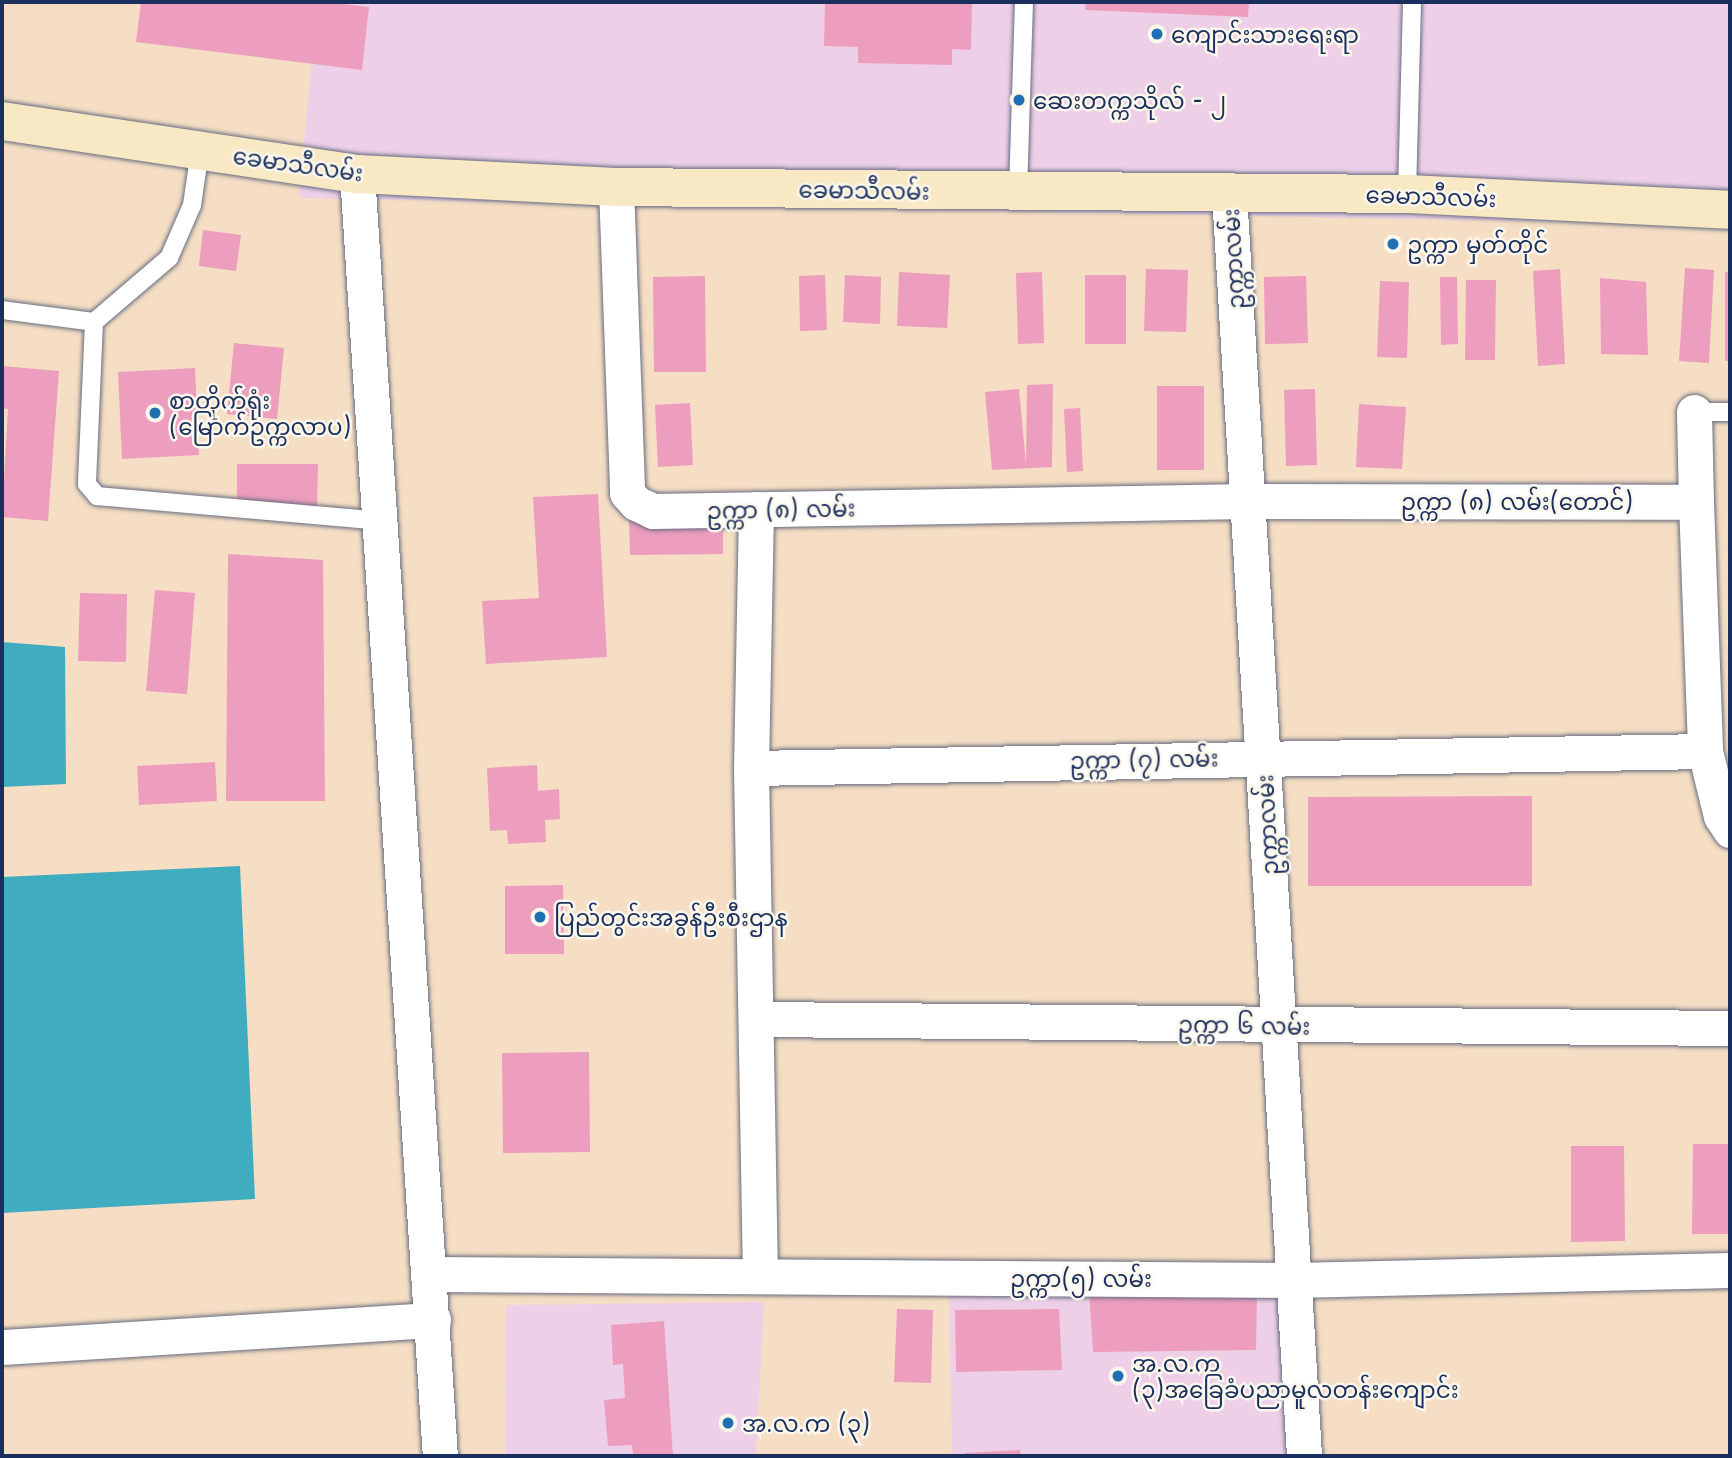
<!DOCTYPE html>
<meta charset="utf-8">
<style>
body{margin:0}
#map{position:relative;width:1732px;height:1458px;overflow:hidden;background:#f5dec3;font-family:"Playpen Sans","Noto Sans Myanmar",sans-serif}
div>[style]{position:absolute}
.built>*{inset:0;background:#edd0e8}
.water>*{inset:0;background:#40acbf}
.building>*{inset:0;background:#ed9dbd}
.roads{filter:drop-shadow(0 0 2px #676c81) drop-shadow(0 0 2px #676c81)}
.service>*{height:18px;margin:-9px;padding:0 9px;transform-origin:9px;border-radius:9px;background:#fff}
.minor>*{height:35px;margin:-17.5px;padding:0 17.5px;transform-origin:17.5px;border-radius:17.5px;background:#fff}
.secondary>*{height:38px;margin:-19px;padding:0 19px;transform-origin:19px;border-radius:19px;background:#f8e8c3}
.dots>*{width:19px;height:19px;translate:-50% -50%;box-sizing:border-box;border:4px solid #fbf7ec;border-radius:50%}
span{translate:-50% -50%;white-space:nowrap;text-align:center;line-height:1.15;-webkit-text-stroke:5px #fbf7ec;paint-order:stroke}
.poi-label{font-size:23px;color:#1b2f5e}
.left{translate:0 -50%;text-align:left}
.street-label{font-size:23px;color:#1b2f5e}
.frame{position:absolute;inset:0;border:4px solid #1b2f5e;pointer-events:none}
</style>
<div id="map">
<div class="built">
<i style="clip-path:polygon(317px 2px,1730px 2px,1730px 225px,299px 198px)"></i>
<i style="clip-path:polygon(1284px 1290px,1287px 1456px,952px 1456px,949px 1295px)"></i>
<i style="clip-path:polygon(764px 1302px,756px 1456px,505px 1456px,506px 1305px)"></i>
</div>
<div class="water">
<i style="clip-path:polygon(2px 642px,65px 647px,66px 784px,2px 787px)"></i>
<i style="clip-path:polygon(240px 866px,255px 1199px,2px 1213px,2px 877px)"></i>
</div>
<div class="building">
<i style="clip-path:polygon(141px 2px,325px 2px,369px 7px,362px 70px,136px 42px)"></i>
<i style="clip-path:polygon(825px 2px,972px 2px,971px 50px,952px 49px,952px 65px,858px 63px,858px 47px,824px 46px)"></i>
<i style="clip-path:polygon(1086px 2px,1249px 2px,1248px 17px,1085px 10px)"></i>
<i style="clip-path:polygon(203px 230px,241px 235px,236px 271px,199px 266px)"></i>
<i style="clip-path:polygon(1685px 268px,1714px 270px,1709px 363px,1679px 361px)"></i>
<i style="clip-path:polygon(1146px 269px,1188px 270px,1186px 332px,1144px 331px)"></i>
<i style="clip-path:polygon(1560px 269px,1565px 364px,1538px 366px,1533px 271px)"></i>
<i style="clip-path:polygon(899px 272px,950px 275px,947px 328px,897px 326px)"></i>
<i style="clip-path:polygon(1042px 272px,1044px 343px,1018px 344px,1016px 273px)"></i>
<i style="clip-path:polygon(1725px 272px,1730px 272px,1730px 361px,1725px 361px)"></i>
<i style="clip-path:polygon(825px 275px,827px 330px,800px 331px,799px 276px)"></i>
<i style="clip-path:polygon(845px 275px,881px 277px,880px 324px,843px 322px)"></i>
<i style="clip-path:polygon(1085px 275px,1126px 275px,1126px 344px,1085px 344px)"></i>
<i style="clip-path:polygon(705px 276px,706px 372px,654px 372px,653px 277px)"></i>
<i style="clip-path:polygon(1306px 276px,1308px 343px,1265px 344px,1264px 277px)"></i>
<i style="clip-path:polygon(1440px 277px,1457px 277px,1458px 344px,1441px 345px)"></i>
<i style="clip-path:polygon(1600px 278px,1646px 282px,1648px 355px,1601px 354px)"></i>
<i style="clip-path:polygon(1466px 280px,1496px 280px,1495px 360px,1465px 360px)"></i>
<i style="clip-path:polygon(1380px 281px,1409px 282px,1407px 358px,1377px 357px)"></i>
<i style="clip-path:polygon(234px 343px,284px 348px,277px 419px,227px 414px)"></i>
<i style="clip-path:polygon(2px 366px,59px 371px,48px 521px,2px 517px,8px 409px,2px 408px)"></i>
<i style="clip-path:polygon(195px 368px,199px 455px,122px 459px,118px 372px)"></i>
<i style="clip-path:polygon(1053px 384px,1052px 467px,992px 470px,985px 392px,1019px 389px,1026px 464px,1027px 385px)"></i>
<i style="clip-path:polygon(1157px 386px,1204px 386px,1204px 470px,1157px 470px)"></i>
<i style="clip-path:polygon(1315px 389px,1317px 465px,1286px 466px,1284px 390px)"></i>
<i style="clip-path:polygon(690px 403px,693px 465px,658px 467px,655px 405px)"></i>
<i style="clip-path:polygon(1359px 404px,1406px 407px,1402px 469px,1356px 467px)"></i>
<i style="clip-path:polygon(1080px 408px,1083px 471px,1067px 472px,1064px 409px)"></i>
<i style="clip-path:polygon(237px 464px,318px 464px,317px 507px,237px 507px)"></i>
<i style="clip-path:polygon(598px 494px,607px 657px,486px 664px,482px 601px,539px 598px,533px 497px)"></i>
<i style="clip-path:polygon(723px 515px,723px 554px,630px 555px,629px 516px)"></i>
<i style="clip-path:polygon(228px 554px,323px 560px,325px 801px,226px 801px)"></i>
<i style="clip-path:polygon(155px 590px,195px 593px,187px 694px,146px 691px)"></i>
<i style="clip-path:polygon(80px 593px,127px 594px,126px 662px,78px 661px)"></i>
<i style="clip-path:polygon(215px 762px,217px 801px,139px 805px,137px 766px)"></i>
<i style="clip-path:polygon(537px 765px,538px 791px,559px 789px,560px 819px,545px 820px,546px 842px,508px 844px,507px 830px,490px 831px,487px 768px)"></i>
<i style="clip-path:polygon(1532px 796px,1532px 886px,1308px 886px,1308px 797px)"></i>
<i style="clip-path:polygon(563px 885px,564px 954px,505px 954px,505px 886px)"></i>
<i style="clip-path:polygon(589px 1052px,590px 1152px,503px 1153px,502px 1053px)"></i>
<i style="clip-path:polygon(1693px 1144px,1730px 1144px,1730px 1234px,1692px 1234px)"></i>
<i style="clip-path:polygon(1571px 1146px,1624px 1146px,1625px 1241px,1571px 1242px)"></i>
<i style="clip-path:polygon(1257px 1290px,1256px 1350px,1093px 1352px,1089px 1293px)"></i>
<i style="clip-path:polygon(897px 1309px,933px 1310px,931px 1383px,894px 1382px)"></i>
<i style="clip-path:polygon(1059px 1309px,1062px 1370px,956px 1372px,955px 1310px)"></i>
<i style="clip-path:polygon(664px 1321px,673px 1456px,633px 1456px,632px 1445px,608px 1446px,604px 1400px,625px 1398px,623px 1364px,613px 1365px,611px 1325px)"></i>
<i style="clip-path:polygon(1020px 1450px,1021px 1456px,965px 1456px,965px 1453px)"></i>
</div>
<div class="roads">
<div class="service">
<i style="left:1018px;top:192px;width:190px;rotate:-88.2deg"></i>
<i style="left:1407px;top:194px;width:192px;rotate:-88.5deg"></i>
<i style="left:2px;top:310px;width:93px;rotate:7.4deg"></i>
<i style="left:94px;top:322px;width:162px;rotate:92.5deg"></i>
<i style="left:87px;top:484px;width:16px;rotate:50deg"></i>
<i style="left:97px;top:496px;width:286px;rotate:5deg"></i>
<i style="left:94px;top:322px;width:99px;rotate:-40.5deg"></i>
<i style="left:169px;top:258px;width:58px;rotate:-66.5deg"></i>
<i style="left:192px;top:205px;width:55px;rotate:-81.6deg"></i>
<i style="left:1694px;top:412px;width:36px"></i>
</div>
<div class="minor">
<i style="left:357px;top:174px;width:1285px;rotate:86.3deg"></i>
<i style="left:616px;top:187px;width:306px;rotate:87.9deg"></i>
<i style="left:627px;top:493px;width:13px;rotate:48deg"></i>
<i style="left:636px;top:503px;width:19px;rotate:25deg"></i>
<i style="left:653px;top:511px;width:595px;rotate:-0.96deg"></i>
<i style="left:1248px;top:501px;width:448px;rotate:0.1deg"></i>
<i style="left:1696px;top:502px;width:90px;rotate:-91.3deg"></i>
<i style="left:1229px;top:193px;width:1265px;rotate:86.6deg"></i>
<i style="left:1696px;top:502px;width:249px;rotate:87.9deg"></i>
<i style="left:1705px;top:751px;width:67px;rotate:76.2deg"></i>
<i style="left:1721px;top:816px;width:17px;rotate:57deg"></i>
<i style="left:756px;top:509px;width:259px;rotate:91.1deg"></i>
<i style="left:751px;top:768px;width:508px;rotate:88.99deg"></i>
<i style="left:751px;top:768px;width:954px;rotate:-1.02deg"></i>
<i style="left:758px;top:1019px;width:972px;rotate:0.53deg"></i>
<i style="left:431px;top:1274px;width:863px;rotate:0.4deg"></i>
<i style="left:1294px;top:1280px;width:436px;rotate:-1.3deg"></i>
<i style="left:2px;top:1347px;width:432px;rotate:-3.6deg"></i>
</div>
<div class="secondary">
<i style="left:2px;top:121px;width:359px;rotate:8.5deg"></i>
<i style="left:357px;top:174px;width:259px;rotate:2.9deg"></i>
<i style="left:616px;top:187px;width:791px;rotate:0.51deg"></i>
<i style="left:1407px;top:194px;width:323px;rotate:2.8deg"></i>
</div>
</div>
<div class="dots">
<i style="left:1157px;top:34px;background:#1f6fb2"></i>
<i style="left:1019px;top:100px;background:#1f6fb2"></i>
<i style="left:1393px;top:244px;background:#1f6fb2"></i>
<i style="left:155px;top:413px;background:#1f6fb2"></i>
<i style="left:540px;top:917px;background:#1f6fb2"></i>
<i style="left:1118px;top:1376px;background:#1f6fb2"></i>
<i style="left:728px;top:1423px;background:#1f6fb2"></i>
</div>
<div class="poi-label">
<span class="left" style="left:1171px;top:34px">ကျောင်းသားရေးရာ</span>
<span class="left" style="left:1033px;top:100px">ဆေးတက္ကသိုလ် - ၂</span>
<span class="left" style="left:1407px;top:244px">ဥက္ကာ မှတ်တိုင်</span>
<span class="left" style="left:169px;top:413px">စာတိုက်ရုံး<br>(မြောက်ဥက္ကလာပ)</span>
<span class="left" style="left:554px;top:917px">ပြည်တွင်းအခွန်ဦးစီးဌာန</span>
<span class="left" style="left:1132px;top:1376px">အ.လ.က<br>(၃)အခြေခံပညာမူလတန်းကျောင်း</span>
<span class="left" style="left:742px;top:1423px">အ.လ.က (၃)</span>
</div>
<div class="street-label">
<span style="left:298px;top:164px;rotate:8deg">ခေမာသီလမ်း</span>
<span style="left:864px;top:190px;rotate:1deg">ခေမာသီလမ်း</span>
<span style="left:1431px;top:196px;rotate:2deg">ခေမာသီလမ်း</span>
<span style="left:1233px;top:259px;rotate:-93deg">ဥက္ကာလမ်း</span>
<span style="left:1517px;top:501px">ဥက္ကာ (၈) လမ်း(တောင်)</span>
<span style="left:781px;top:509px;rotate:-1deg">ဥက္ကာ (၈) လမ်း</span>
<span style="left:1144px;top:759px;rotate:-1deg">ဥက္ကာ (၇) လမ်း</span>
<span style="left:1267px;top:825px;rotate:-93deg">ဥက္ကာလမ်း</span>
<span style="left:1244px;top:1025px;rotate:1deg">ဥက္ကာ ၆ လမ်း</span>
<span style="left:1081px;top:1278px">ဥက္ကာ(၅) လမ်း</span>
</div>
<div class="frame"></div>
</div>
